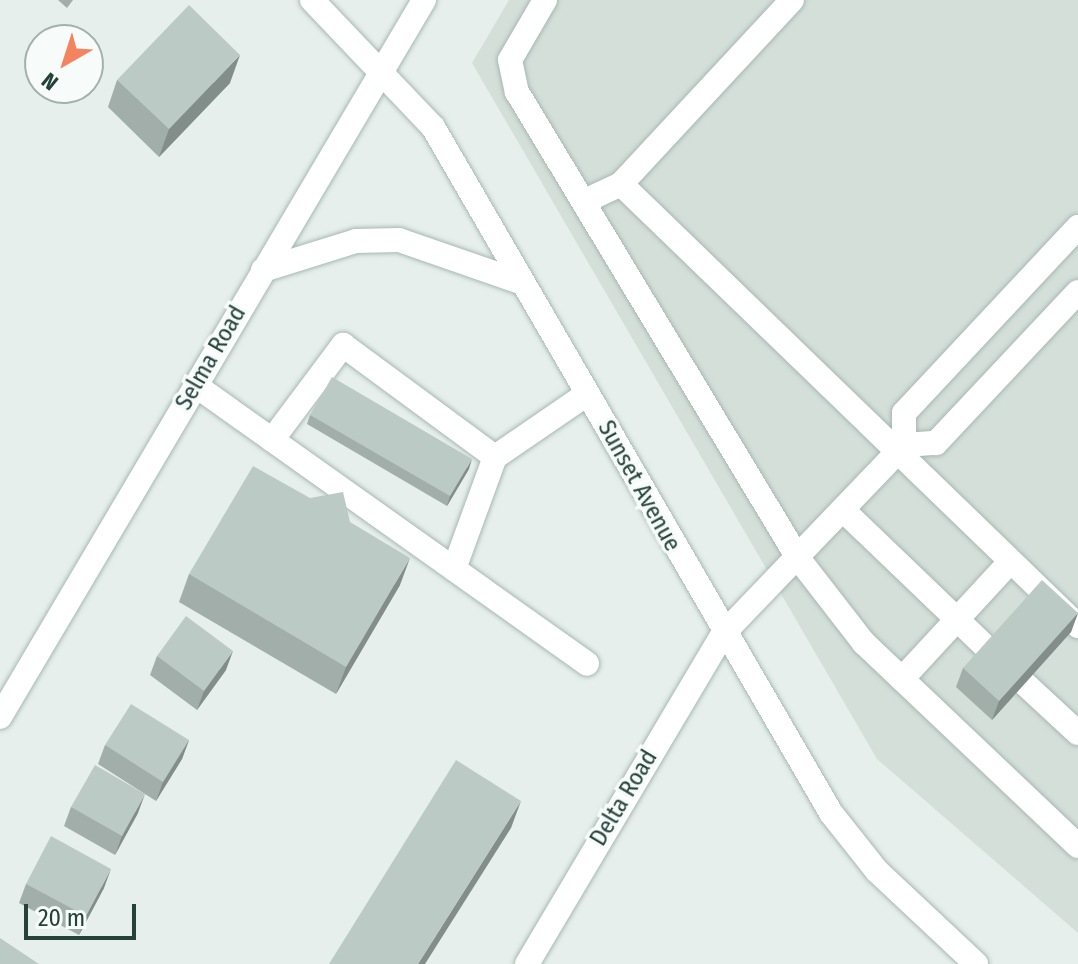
<!DOCTYPE html>
<style>
body{margin:0}
#map{position:relative;width:1078px;height:964px;overflow:hidden;background:#e6efeb;font-family:"Fira Sans Condensed",sans-serif}
div>[style]{position:absolute}
.built>*{inset:0;background:#d4dfda}
.roads{filter:drop-shadow(0 0 2px #a8b8b2) drop-shadow(0 0 2px #a8b8b2)}
.minor>*{height:24px;margin:-12px;padding:0 12px;transform-origin:12px;border-radius:12px;background:#fff}
.wall>*{inset:0;background:#a1aea9}
.shaded-wall>*{inset:0;background:#838d89}
.building>*{inset:0;background:#bbcac4}
span{translate:-50% -50%;white-space:nowrap;text-align:center;line-height:1.15;-webkit-text-stroke:7px #f7fbf9;paint-order:stroke}
.street-label{font-size:24px;color:#24423a}
.north{position:absolute;left:24px;top:24px;width:80px;height:80px;box-sizing:border-box;background:#f7fbf9;border:2px solid #a3b1ad;border-radius:50%;rotate:219deg;font-size:22px;font-weight:700;line-height:32px;text-align:center;color:#24423a}
.north::after{content:'';display:block;margin:auto;width:28px;height:36px;background:#f4845f;clip-path:polygon(50% 0,100% 100%,50% 72%,0 100%)}
.scale{position:absolute;left:24px;top:904px;width:112px;height:36px;box-sizing:border-box;border:4px solid #24423a;border-top:0;padding-left:10px;font-size:24px;line-height:28px;white-space:nowrap;color:#24423a;-webkit-text-stroke:6px #f7fbf9;paint-order:stroke}
</style>
<div id="map">
<div class="built">
<i style="clip-path:polygon(509px 0,1078px 0,1078px 933px,877px 759px,472px 63px)"></i>
</div>
<div class="roads">
<div class="minor">
<i style="left:312px;top:0;width:175px;rotate:46.4deg"></i>
<i style="left:433px;top:127px;width:793px;rotate:59.88deg"></i>
<i style="left:831px;top:813px;width:74px;rotate:51.6deg"></i>
<i style="left:877px;top:871px;width:136px;rotate:43.2deg"></i>
<i style="left:545px;top:0;width:69px;rotate:120.3deg"></i>
<i style="left:510px;top:60px;width:33px;rotate:78deg"></i>
<i style="left:517px;top:92px;width:544px;rotate:58.91deg"></i>
<i style="left:798px;top:558px;width:108px;rotate:52.2deg"></i>
<i style="left:864px;top:643px;width:295px;rotate:43.5deg"></i>
<i style="left:621px;top:184px;width:636px;rotate:44.04deg"></i>
<i style="left:587px;top:200px;width:38px;rotate:-25deg"></i>
<i style="left:621px;top:184px;width:251px;rotate:-47.1deg"></i>
<i style="left:263px;top:270px;width:97px;rotate:-17.3deg"></i>
<i style="left:356px;top:241px;width:43px;rotate:-1.3deg"></i>
<i style="left:399px;top:240px;width:131px;rotate:19.1deg"></i>
<i style="left:195px;top:385px;width:481px;rotate:35.4deg"></i>
<i style="left:272px;top:440px;width:119px;rotate:-53.2deg"></i>
<i style="left:343px;top:345px;width:189px;rotate:36.4deg"></i>
<i style="left:495px;top:457px;width:112px;rotate:-34.4deg"></i>
<i style="left:904px;top:445px;width:32px;rotate:-90deg"></i>
<i style="left:904px;top:413px;width:255px;rotate:-46.9deg"></i>
<i style="left:843px;top:510px;width:202px;rotate:43.8deg"></i>
<i style="left:454px;top:569px;width:119px;rotate:-69.9deg"></i>
<i style="left:902px;top:679px;width:158px;rotate:-47.3deg"></i>
<i style="left:1025px;top:684px;width:72px;rotate:42.8deg"></i>
<i style="left:0;top:717px;width:833px;rotate:-59.4deg"></i>
<i style="left:527px;top:964px;width:384px;rotate:-59.3deg"></i>
<i style="left:723px;top:634px;width:262px;rotate:-46.2deg"></i>
<i style="left:904px;top:445px;width:32px;rotate:-4deg"></i>
<i style="left:936px;top:443px;width:207px;rotate:-46.8deg"></i>
</div>
</div>
<div class="wall">
<i style="clip-path:polygon(58px 0,73px 0,67px 8px)"></i>
<i style="clip-path:polygon(117px 80px,230px 83px,159px 157px,108px 107px)"></i>
<i style="clip-path:polygon(310px 415px,469px 469px,447px 506px,307px 424px)"></i>
<i style="clip-path:polygon(189px 574px,400px 585px,336px 694px,179px 602px)"></i>
<i style="clip-path:polygon(1078px 613px,1071px 632px,992px 720px,956px 687px,963px 668px)"></i>
<i style="clip-path:polygon(157px 656px,226px 670px,197px 710px,150px 675px)"></i>
<i style="clip-path:polygon(189px 740px,182px 759px,156px 801px,98px 764px,105px 745px)"></i>
<i style="clip-path:polygon(71px 807px,138px 813px,115px 855px,64px 826px)"></i>
<i style="clip-path:polygon(26px 884px,104px 888px,79px 935px,19px 903px)"></i>
</div>
<div class="shaded-wall">
<i style="clip-path:polygon(240px 55px,230px 83px,159px 157px,169px 129px)"></i>
<i style="clip-path:polygon(472px 459px,469px 469px,447px 506px,450px 496px)"></i>
<i style="clip-path:polygon(410px 558px,400px 585px,336px 694px,346px 667px)"></i>
<i style="clip-path:polygon(1078px 613px,1071px 632px,992px 720px,999px 701px)"></i>
<i style="clip-path:polygon(233px 651px,226px 670px,197px 710px,204px 691px)"></i>
<i style="clip-path:polygon(189px 740px,182px 759px,156px 801px,163px 782px)"></i>
<i style="clip-path:polygon(145px 794px,138px 813px,115px 855px,122px 836px)"></i>
<i style="clip-path:polygon(521px 801px,511px 828px,425px 964px,418px 964px)"></i>
<i style="clip-path:polygon(111px 869px,104px 888px,79px 935px,86px 916px)"></i>
</div>
<div class="building">
<i style="clip-path:polygon(189px 5px,240px 55px,169px 129px,117px 80px)"></i>
<i style="clip-path:polygon(332px 377px,472px 459px,450px 496px,310px 415px)"></i>
<i style="clip-path:polygon(253px 466px,310px 498px,343px 492px,350px 522px,410px 558px,346px 667px,189px 574px)"></i>
<i style="clip-path:polygon(1042px 580px,1078px 613px,999px 701px,963px 668px)"></i>
<i style="clip-path:polygon(186px 616px,233px 651px,204px 691px,157px 656px)"></i>
<i style="clip-path:polygon(131px 704px,189px 740px,163px 782px,105px 745px)"></i>
<i style="clip-path:polygon(456px 760px,521px 801px,418px 964px,329px 964px)"></i>
<i style="clip-path:polygon(95px 765px,145px 794px,122px 836px,71px 807px)"></i>
<i style="clip-path:polygon(51px 836px,111px 869px,86px 916px,26px 884px)"></i>
<i style="clip-path:polygon(0 938px,39px 964px,0 964px)"></i>
</div>
<div class="street-label">
<span style="left:211px;top:358px;rotate:-60deg">Selma Road</span>
<span style="left:639px;top:486px;rotate:61deg">Sunset Avenue</span>
<span style="left:624px;top:798px;rotate:-59deg">Delta Road</span>
</div>
<div class="north">N</div>
<div class="scale">20 m</div>
</div>
